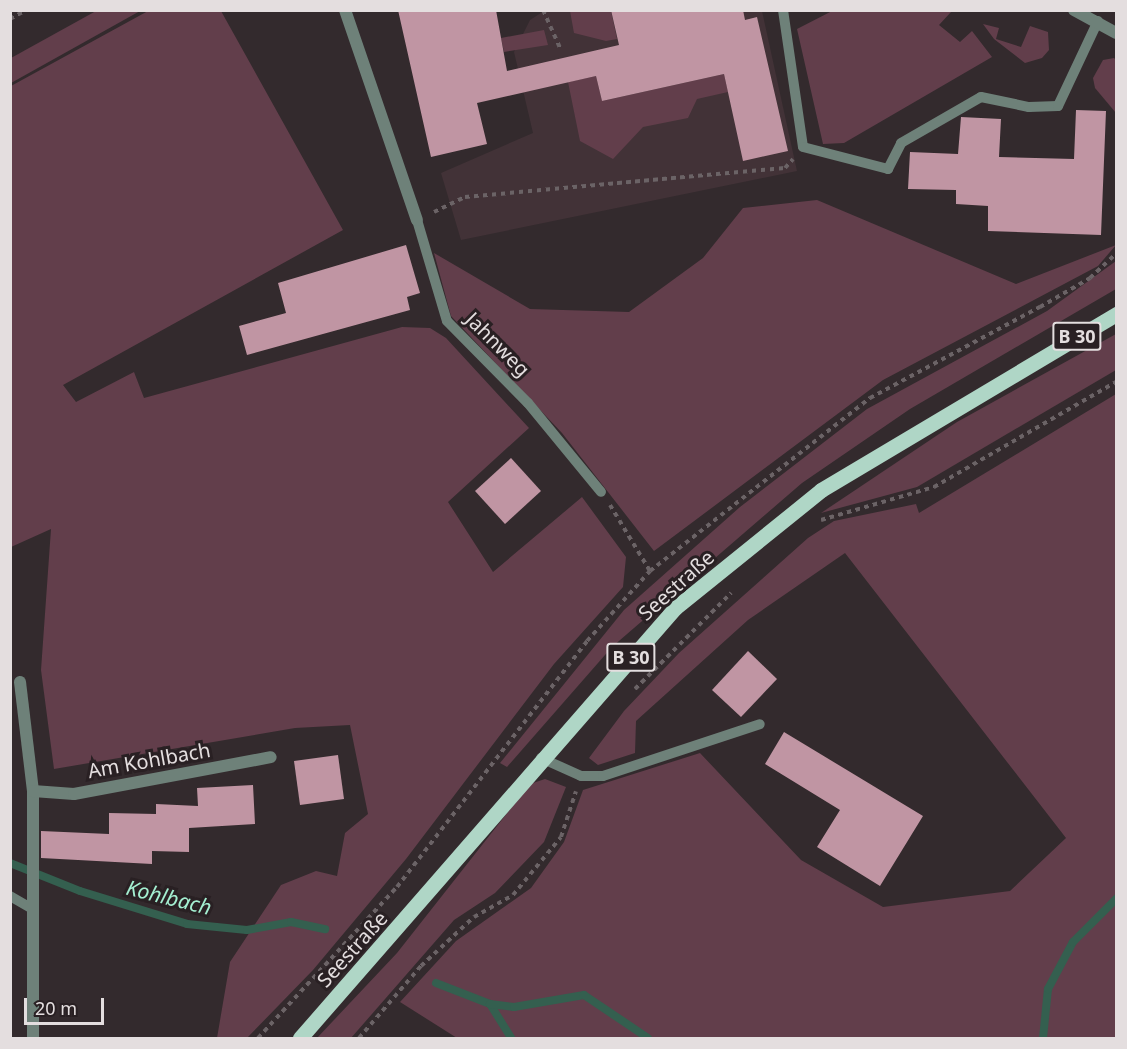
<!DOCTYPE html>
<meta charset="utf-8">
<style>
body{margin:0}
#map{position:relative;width:1127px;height:1049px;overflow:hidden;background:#332a2d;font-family:"Noto Sans",sans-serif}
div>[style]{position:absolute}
.built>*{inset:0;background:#423237}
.green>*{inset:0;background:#623e4b}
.stream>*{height:8px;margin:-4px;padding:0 4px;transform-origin:4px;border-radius:4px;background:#345f4f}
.building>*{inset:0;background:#c095a3}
.path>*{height:4px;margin-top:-2px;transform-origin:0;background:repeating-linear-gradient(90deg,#6b6366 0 4.5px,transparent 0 9px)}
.service>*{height:10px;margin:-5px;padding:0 5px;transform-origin:5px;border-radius:5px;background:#6e8179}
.minor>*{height:12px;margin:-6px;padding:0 6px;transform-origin:6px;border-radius:6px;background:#6e8179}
.primary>*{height:15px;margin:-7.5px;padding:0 7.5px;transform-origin:7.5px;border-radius:7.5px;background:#afd6c6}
span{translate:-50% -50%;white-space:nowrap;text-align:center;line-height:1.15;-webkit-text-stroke:6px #292023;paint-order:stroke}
.shield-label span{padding:2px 4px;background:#292023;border:2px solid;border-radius:4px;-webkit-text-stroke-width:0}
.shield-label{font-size:18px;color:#e4dedf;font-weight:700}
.street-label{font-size:20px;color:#e4dedf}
.water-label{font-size:21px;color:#a4efd1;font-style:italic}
.frame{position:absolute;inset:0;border:12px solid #e4dedf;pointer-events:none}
.scale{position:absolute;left:24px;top:998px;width:80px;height:27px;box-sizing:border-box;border:3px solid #e4dedf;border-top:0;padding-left:8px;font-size:18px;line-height:21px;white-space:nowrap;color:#e4dedf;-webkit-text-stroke:4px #292023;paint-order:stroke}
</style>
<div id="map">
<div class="built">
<i style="clip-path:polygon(544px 11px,762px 11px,797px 171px,461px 240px,441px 173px,533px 133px,514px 52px,530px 20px)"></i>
</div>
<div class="green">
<i style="clip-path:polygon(834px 10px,948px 11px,951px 12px,939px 25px,960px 42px,972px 31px,992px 57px,844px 143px,823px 144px,797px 29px)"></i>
<i style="clip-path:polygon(96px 11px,140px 11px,11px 83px,11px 58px)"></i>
<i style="clip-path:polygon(148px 11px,221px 11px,343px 230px,63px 385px,76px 402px,134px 372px,144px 398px,402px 327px,430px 328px,446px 338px,529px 428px,448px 502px,493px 572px,582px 497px,626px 557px,623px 587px,554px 664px,406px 859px,313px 970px,247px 1038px,217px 1038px,230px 962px,281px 885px,316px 871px,337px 876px,345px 833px,368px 814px,350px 725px,295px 728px,54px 769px,41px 670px,51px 529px,11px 547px,11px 86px)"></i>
<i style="clip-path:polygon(570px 11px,611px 11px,617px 39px,606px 41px,574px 33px)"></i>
<i style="clip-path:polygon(983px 24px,999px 28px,996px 39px,1021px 47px,1030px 26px,1048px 32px,1049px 50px,1042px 58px,1025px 63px,994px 39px)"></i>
<i style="clip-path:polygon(544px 30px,548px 45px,504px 52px,501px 38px)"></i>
<i style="clip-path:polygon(1114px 58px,1116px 60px,1116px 113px,1095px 88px,1093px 78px,1103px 60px)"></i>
<i style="clip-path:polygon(724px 74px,728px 92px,697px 99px,688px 118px,643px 127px,613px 159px,580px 141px,568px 82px,596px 76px,602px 101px)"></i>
<i style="clip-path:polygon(817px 200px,1016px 284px,1116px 245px,1098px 266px,883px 380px,654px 551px,562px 433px,451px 316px,434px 253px,530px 309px,629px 312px,703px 258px,743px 208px)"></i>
<i style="clip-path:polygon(1116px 261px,1116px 289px,910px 409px,802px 483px,612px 647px,507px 767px,500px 763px,624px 610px,740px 507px,867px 409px,1047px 311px)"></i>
<i style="clip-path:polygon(1116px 334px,1116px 370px,917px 487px,821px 513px,957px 422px)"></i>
<i style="clip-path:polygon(1116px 394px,1116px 1038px,457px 1038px,400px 1002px,456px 941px,531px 888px,564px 842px,583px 790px,700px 753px,801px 860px,883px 907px,1010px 891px,1066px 838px,845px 553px,748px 620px,636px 721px,635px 753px,598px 765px,589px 758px,624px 711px,679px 653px,808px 538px,834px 521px,916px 504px,919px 513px)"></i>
<i style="clip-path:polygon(545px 779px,566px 787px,544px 842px,495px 893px,454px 920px,351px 1038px,317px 1038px,397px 953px,530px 784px)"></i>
</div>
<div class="stream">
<i style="left:10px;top:863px;width:75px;rotate:21.8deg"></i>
<i style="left:80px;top:891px;width:112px;rotate:17.1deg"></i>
<i style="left:187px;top:924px;width:60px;rotate:5.7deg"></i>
<i style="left:247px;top:930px;width:45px;rotate:-10.3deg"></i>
<i style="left:291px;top:922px;width:35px;rotate:12deg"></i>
<i style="left:436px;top:983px;width:58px;rotate:21.3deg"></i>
<i style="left:490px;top:1004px;width:40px;rotate:58deg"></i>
<i style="left:490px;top:1004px;width:24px;rotate:7deg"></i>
<i style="left:514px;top:1007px;width:71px;rotate:-9.7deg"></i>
<i style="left:584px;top:995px;width:77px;rotate:33.9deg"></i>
<i style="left:1043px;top:1038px;width:49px;rotate:-84.2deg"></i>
<i style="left:1048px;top:989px;width:53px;rotate:-62deg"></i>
<i style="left:1073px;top:942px;width:61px;rotate:-45deg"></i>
</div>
<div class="building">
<i style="clip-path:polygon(398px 10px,496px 10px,507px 71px,619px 45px,611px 10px,743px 10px,745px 20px,757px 17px,788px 151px,743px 161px,724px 74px,602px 101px,596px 76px,477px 103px,487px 144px,431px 157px)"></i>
<i style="clip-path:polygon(1076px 110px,1106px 111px,1101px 235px,988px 231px,988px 206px,956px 204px,956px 190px,908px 189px,910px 152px,958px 154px,961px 117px,1001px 119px,999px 157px,1074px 159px)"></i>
<i style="clip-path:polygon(406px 245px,420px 293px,407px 297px,410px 310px,247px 355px,239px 326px,286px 313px,278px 283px)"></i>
<i style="clip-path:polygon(511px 458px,541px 491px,505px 524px,475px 491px)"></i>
<i style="clip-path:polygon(748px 651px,777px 679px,741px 717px,712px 690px)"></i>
<i style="clip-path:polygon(784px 732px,923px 816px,880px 886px,817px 847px,840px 810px,765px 764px)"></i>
<i style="clip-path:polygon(338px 755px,344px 799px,300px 805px,294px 761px)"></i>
<i style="clip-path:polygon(253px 785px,255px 824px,189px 828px,189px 852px,152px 851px,152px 864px,41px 858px,41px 831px,109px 834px,109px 813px,156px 814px,156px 804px,198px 806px,197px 788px)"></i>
</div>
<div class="path">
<i style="left:543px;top:10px;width:44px;rotate:65.8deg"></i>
<i style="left:10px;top:19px;width:18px;rotate:-29deg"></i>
<i style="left:434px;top:212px;width:34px;rotate:-26deg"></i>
<i style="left:465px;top:197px;width:321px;rotate:-5.2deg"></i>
<i style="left:785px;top:168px;width:12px;rotate:-48deg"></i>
<i style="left:610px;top:505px;width:77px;rotate:58.8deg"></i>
<i style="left:821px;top:520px;width:118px;rotate:-16.3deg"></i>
<i style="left:934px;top:487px;width:210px;rotate:-30deg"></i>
<i style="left:635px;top:689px;width:136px;rotate:-45deg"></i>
<i style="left:258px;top:1038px;width:205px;rotate:-47.4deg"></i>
<i style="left:397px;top:887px;width:311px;rotate:-52.3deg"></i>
<i style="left:587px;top:641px;width:94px;rotate:-48deg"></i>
<i style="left:650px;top:571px;width:280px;rotate:-38.2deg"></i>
<i style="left:870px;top:398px;width:193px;rotate:-28.2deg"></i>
<i style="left:1040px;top:307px;width:58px;rotate:-30.1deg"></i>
<i style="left:1090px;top:278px;width:35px;rotate:-43deg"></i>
<i style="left:359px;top:1038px;width:95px;rotate:-49.3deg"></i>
<i style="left:421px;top:966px;width:72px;rotate:-42.8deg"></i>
<i style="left:474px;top:917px;width:45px;rotate:-29.4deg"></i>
<i style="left:513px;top:895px;width:75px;rotate:-50.4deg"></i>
<i style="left:561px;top:837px;width:48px;rotate:-71.9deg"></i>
</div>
<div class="service">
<i style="left:783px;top:10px;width:138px;rotate:81.7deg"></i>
<i style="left:803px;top:147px;width:88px;rotate:14.5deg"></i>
<i style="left:888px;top:169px;width:29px;rotate:-63deg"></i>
<i style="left:901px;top:143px;width:92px;rotate:-29.9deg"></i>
<i style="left:981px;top:97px;width:49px;rotate:11.8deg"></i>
<i style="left:1029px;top:107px;width:29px;rotate:-2deg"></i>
<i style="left:1058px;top:106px;width:94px;rotate:-64.8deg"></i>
<i style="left:417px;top:220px;width:105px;rotate:73.5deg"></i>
<i style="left:447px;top:321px;width:115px;rotate:45.4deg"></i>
<i style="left:528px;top:403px;width:115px;rotate:50.6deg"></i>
<i style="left:541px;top:758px;width:44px;rotate:24.2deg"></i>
<i style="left:581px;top:776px;width:22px"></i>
<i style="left:603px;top:776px;width:165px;rotate:-18.3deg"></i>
<i style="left:10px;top:896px;width:24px;rotate:30deg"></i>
</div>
<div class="minor">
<i style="left:345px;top:10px;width:222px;rotate:71.1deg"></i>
<i style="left:1074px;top:10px;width:48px;rotate:28.7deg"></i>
<i style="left:20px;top:682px;width:110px;rotate:83.2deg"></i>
<i style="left:33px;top:791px;width:247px;rotate:90deg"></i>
<i style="left:33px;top:791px;width:41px;rotate:4.2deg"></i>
<i style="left:74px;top:794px;width:200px;rotate:-10.6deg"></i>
</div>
<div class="primary">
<i style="left:300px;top:1038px;width:571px;rotate:-48.91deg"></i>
<i style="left:675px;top:608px;width:188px;rotate:-38.9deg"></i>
<i style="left:821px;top:490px;width:344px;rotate:-30.8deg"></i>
</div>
<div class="shield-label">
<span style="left:1077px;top:336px">B 30</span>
<span style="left:631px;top:657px">B 30</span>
</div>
<div class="street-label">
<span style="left:498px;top:344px;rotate:45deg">Jahnweg</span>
<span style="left:676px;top:585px;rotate:-42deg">Seestraße</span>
<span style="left:149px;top:760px;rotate:-10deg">Am Kohlbach</span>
<span style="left:352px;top:949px;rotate:-48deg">Seestraße</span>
</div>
<div class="water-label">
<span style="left:169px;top:897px;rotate:14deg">Kohlbach</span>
</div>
<div class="frame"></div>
<div class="scale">20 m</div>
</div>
